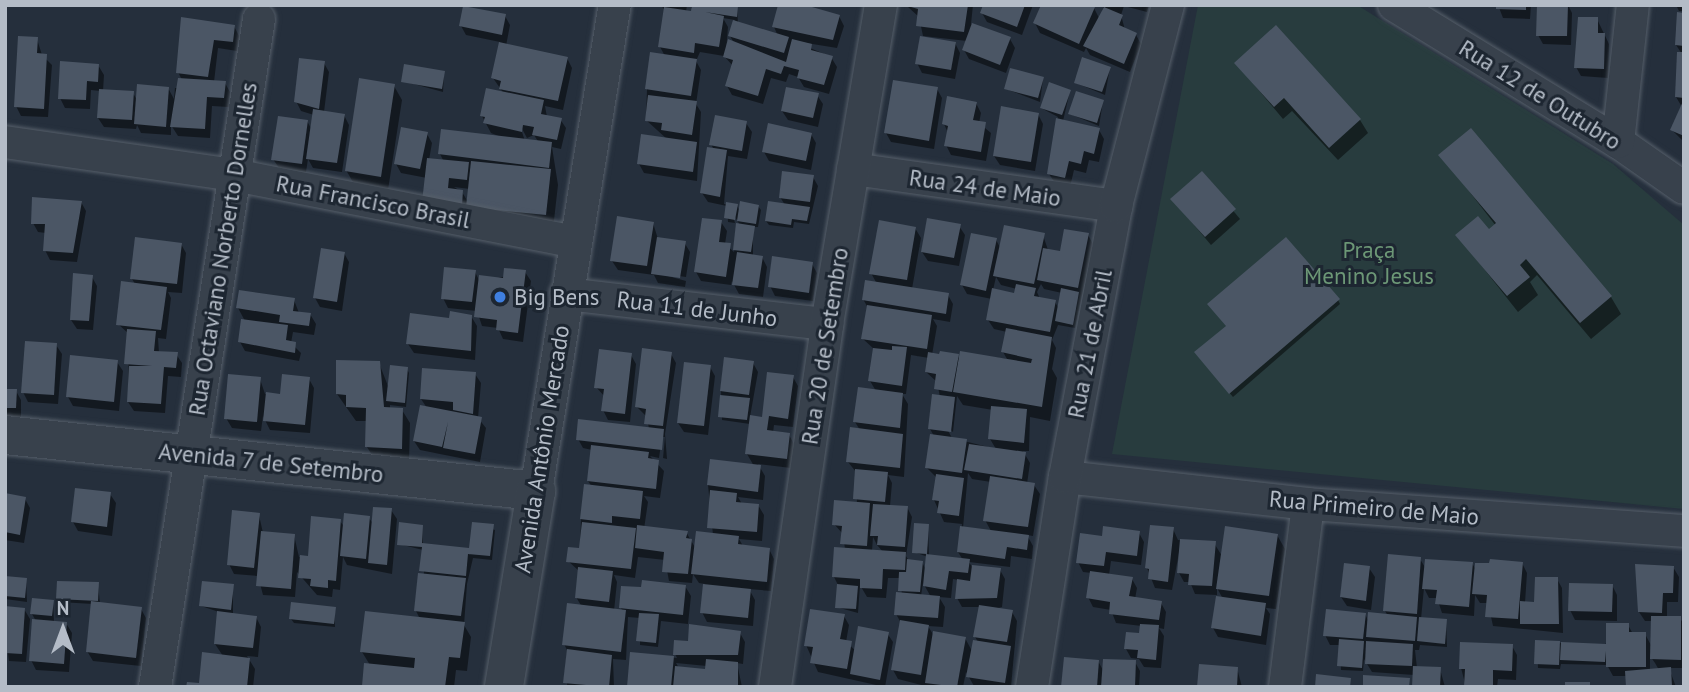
<!DOCTYPE html>
<meta charset="utf-8">
<style>
body{margin:0}
#map{position:relative;width:1689px;height:692px;overflow:hidden;background:#252f3c;font-family:"PT Sans",sans-serif}
div>[style]{position:absolute}
.green>*{inset:0;background:#283c3e}
.shadow>*{inset:0;background:#0007}
.building>*{inset:0;background:#4b5665}
.roads{filter:drop-shadow(0 0 2px #565f6a) drop-shadow(0 0 2px #565f6a)}
.minor>*{height:32px;margin:-16px;padding:0 16px;transform-origin:16px;border-radius:16px;background:#38414c}
.tertiary>*{height:38px;margin:-19px;padding:0 19px;transform-origin:19px;border-radius:19px;background:#38414c}
.dots>*{width:19px;height:19px;translate:-50% -50%;box-sizing:border-box;border:4px solid #1d2631;border-radius:50%}
span{translate:-50% -50%;white-space:nowrap;text-align:center;line-height:1.15;-webkit-text-stroke:6px #1d2631;paint-order:stroke}
.street-label{font-size:23px;color:#b4bcc7}
.park-label{font-size:23px;color:#6c9776}
.poi-label{font-size:23px;color:#b4bcc7}
.left{translate:0 -50%;text-align:left}
.frame{position:absolute;inset:0;border:7px solid #b4bcc7;pointer-events:none}
.north{position:absolute;left:28px;top:594px;width:70px;height:70px;-webkit-text-stroke:5px #1d2631;paint-order:stroke;rotate:0deg;font-size:19px;font-weight:700;line-height:28px;text-align:center;color:#b4bcc7}
.north::after{content:'';display:block;margin:auto;width:24px;height:32px;background:#b4bcc7;clip-path:polygon(50% 0,100% 100%,50% 72%,0 100%)}
</style>
<div id="map">
<div class="green">
<i style="clip-path:polygon(1198px 5px,1357px 5px,1613px 164px,1684px 225px,1684px 509px,1112px 454px)"></i>
</div>
<div class="shadow">
<i style="clip-path:polygon(evenodd,661px 5px,687px 5px,686px 12px,695px 14px,690px 5px,737px 7px,738px 24px,778px 36px,774px 27px,839px 16px,844px 26px,837px 48px,794px 41px,831px 57px,837px 67px,829px 94px,804px 87px,798px 77px,789px 74px,786px 82px,771px 78px,763px 104px,732px 95px,727px 86px,733px 66px,724px 56px,700px 52px,696px 61px,701px 70px,696px 104px,701px 112px,697px 181px,644px 173px,639px 164px,668px 140px,646px 120px,647px 89px,665px 56px,660px 47px,665px 11px,661px 5px,723px 18px,735px 20px,730px 36px,734px 43px,726px 52px,728px 27px,723px 18px)"></i>
<i style="clip-path:polygon(973px 5px,971px 24px,1010px 39px,1015px 48px,1006px 73px,969px 59px,964px 50px,967px 41px,923px 36px,919px 17px,908px 7px)"></i>
<i style="clip-path:polygon(985px 5px,1033px 5px,1022px 35px,987px 22px,982px 13px)"></i>
<i style="clip-path:polygon(1104px 5px,1149px 5px,1147px 12px,1124px 6px,1121px 15px,1125px 30px,1136px 35px,1141px 44px,1130px 72px,1090px 55px,1086px 48px,1084px 52px,1040px 33px,1035px 23px,1094px 8px,1100px 20px)"></i>
<i style="clip-path:polygon(1498px 5px,1531px 5px,1530px 19px,1503px 18px)"></i>
<i style="clip-path:polygon(1568px 5px,1572px 13px,1571px 45px,1543px 44px,1538px 35px)"></i>
<i style="clip-path:polygon(1676px 5px,1684px 5px,1684px 11px,1679px 11px)"></i>
<i style="clip-path:polygon(1684px 14px,1684px 142px,1672px 130px,1682px 107px,1676px 97px,1682px 54px,1676px 45px)"></i>
<i style="clip-path:polygon(evenodd,505px 16px,510px 25px,506px 46px,567px 58px,572px 68px,563px 110px,545px 106px,547px 117px,560px 119px,566px 128px,561px 149px,552px 147px,558px 185px,553px 229px,466px 215px,427px 178px,401px 173px,396px 164px,427px 134px,432px 143px,429px 160px,444px 162px,440px 154px,506px 139px,491px 133px,482px 116px,504px 94px,493px 78px,500px 42px,466px 35px,461px 26px,505px 16px,519px 123px,527px 138px,534px 135px,539px 143px,525px 141px,519px 123px,505px 16px,454px 187px,470px 189px,468px 202px,462px 192px,454px 187px)"></i>
<i style="clip-path:polygon(183px 19px,234px 26px,239px 36px,237px 51px,218px 48px,214px 82px,225px 83px,230px 92px,229px 107px,212px 106px,210px 138px,178px 136px,171px 125px,171px 135px,141px 133px,137px 125px,136px 129px,104px 127px,98px 118px,100px 91px,91px 90px,90px 109px,65px 108px,60px 98px,98px 65px,104px 75px,103px 91px,133px 93px,138px 102px,168px 88px,174px 99px,175px 88px,179px 88px,182px 80px,178px 72px)"></i>
<i style="clip-path:polygon(1597px 19px,1609px 44px,1608px 78px,1581px 76px,1576px 67px)"></i>
<i style="clip-path:polygon(37px 39px,42px 55px,52px 65px,48px 117px,21px 116px,16px 106px)"></i>
<i style="clip-path:polygon(955px 43px,960px 53px,955px 79px,922px 73px,917px 63px)"></i>
<i style="clip-path:polygon(324px 63px,329px 72px,324px 112px,344px 115px,349px 125px,342px 172px,313px 168px,308px 159px,306px 172px,279px 168px,273px 159px,307px 121px,312px 130px,314px 115px,301px 111px,296px 101px)"></i>
<i style="clip-path:polygon(1236px 63px,1360px 120px,1368px 133px,1338px 160px,1292px 111px,1283px 119px)"></i>
<i style="clip-path:polygon(1110px 68px,1105px 95px,1076px 83px)"></i>
<i style="clip-path:polygon(5px 70px,7px 74px,5px 100px)"></i>
<i style="clip-path:polygon(444px 73px,443px 92px,403px 81px)"></i>
<i style="clip-path:polygon(1043px 79px,1040px 102px,1006px 89px)"></i>
<i style="clip-path:polygon(394px 86px,402px 100px,388px 190px,354px 184px,346px 170px)"></i>
<i style="clip-path:polygon(937px 89px,942px 98px,934px 149px,891px 142px,886px 133px)"></i>
<i style="clip-path:polygon(1070px 91px,1063px 121px,1099px 130px,1104px 139px,1099px 162px,1089px 160px,1086px 173px,1074px 170px,1070px 187px,1055px 183px,1049px 174px,1058px 117px,1041px 108px)"></i>
<i style="clip-path:polygon(817px 95px,823px 104px,818px 127px,788px 120px,782px 111px)"></i>
<i style="clip-path:polygon(1103px 101px,1099px 126px,1070px 114px)"></i>
<i style="clip-path:polygon(976px 103px,981px 113px,979px 123px,991px 133px,986px 161px,951px 155px,946px 145px,948px 133px,944px 124px)"></i>
<i style="clip-path:polygon(1038px 114px,1043px 124px,1035px 171px,1000px 165px,994px 156px)"></i>
<i style="clip-path:polygon(746px 123px,752px 132px,747px 159px,728px 156px,724px 204px,737px 206px,740px 211px,758px 206px,761px 210px,758px 227px,753px 227px,753px 256px,762px 257px,767px 267px,763px 297px,739px 294px,732px 281px,731px 285px,701px 281px,696px 272px,721px 222px,727px 231px,725px 244px,734px 252px,740px 225px,732px 212px,735px 223px,728px 222px,727px 206px,708px 202px,702px 193px,714px 150px,711px 144px)"></i>
<i style="clip-path:polygon(811px 134px,816px 143px,811px 170px,769px 161px,764px 152px)"></i>
<i style="clip-path:polygon(1441px 155px,1611px 297px,1621px 314px,1591px 339px,1537px 275px,1530px 282px,1538px 295px,1518px 312px,1458px 236px,1489px 231px,1496px 226px)"></i>
<i style="clip-path:polygon(1202px 173px,1240px 219px,1211px 245px,1172px 199px)"></i>
<i style="clip-path:polygon(813px 177px,818px 186px,809px 224px,794px 222px,793px 228px,769px 225px,766px 221px,785px 205px,780px 197px)"></i>
<i style="clip-path:polygon(81px 202px,86px 211px,77px 262px,50px 260px,45px 250px,46px 233px,38px 232px,33px 223px)"></i>
<i style="clip-path:polygon(653px 223px,658px 239px,684px 242px,690px 252px,686px 277px,657px 273px,686px 281px,685px 287px,658px 283px,654px 275px,618px 270px,612px 261px)"></i>
<i style="clip-path:polygon(959px 226px,965px 235px,959px 266px,928px 261px,922px 252px)"></i>
<i style="clip-path:polygon(evenodd,915px 228px,921px 238px,912px 289px,948px 295px,953px 304px,950px 322px,933px 319px,937px 326px,932px 355px,957px 355px,960px 360px,962px 353px,1007px 359px,1003px 352px,1007px 332px,994px 329px,988px 320px,992px 299px,967px 294px,962px 285px,996px 240px,1001px 249px,1043px 235px,1048px 250px,1061px 253px,1088px 235px,1093px 244px,1075px 328px,1058px 325px,1052px 340px,1056px 348px,1052px 369px,1057px 378px,1050px 421px,1030px 417px,1029px 451px,1023px 451px,1030px 463px,1027px 484px,1034px 485px,1040px 494px,1033px 536px,1027px 535px,1033px 546px,1032px 559px,1011px 556px,1010px 567px,969px 562px,972px 567px,1000px 570px,1005px 579px,1002px 607px,994px 609px,1012px 612px,1017px 621px,1011px 687px,974px 686px,966px 672px,963px 687px,929px 687px,898px 679px,893px 670px,901px 623px,896px 614px,902px 595px,900px 578px,888px 578px,886px 598px,867px 597px,860px 585px,858px 613px,836px 607px,838px 585px,834px 577px,845px 549px,843px 534px,834px 524px,857px 504px,856px 472px,848px 462px,860px 430px,855px 422px,876px 391px,870px 381px,874px 349px,863px 339px,868px 308px,863px 299px,877px 284px,871px 273px,915px 228px,996px 277px,1001px 285px,1017px 289px,1016px 295px,993px 290px,996px 277px,915px 228px,1041px 284px,1044px 289px,1062px 293px,1059px 309px,1055px 302px,1040px 299px,1037px 292px,1041px 284px,915px 228px,911px 355px,929px 358px,926px 372px,937px 382px,940px 397px,930px 429px,934px 436px,927px 468px,937px 478px,934px 500px,944px 522px,962px 524px,958px 552px,963px 560px,929px 556px,928px 526px,914px 552px,928px 557px,926px 570px,922px 562px,909px 561px,906px 556px,912px 517px,907px 507px,890px 506px,892px 483px,888px 475px,904px 477px,908px 404px,902px 394px,906px 394px,911px 355px,915px 228px,957px 396px,963px 405px,993px 410px,990px 439px,996px 449px,952px 438px,945px 425px,953px 432px,957px 396px,915px 228px,968px 473px,972px 479px,991px 482px,985px 520px,991px 531px,963px 528px,968px 473px,915px 228px,873px 537px,877px 545px,883px 552px,872px 551px,873px 537px,915px 228px,953px 579px,959px 580px,957px 598px,962px 607px,980px 607px,975px 637px,978px 642px,972px 651px,965px 638px,934px 636px,928px 626px,943px 627px,945px 607px,939px 597px,951px 598px,953px 579px,915px 228px,923px 583px,931px 597px,921px 596px,923px 583px)"></i>
<i style="clip-path:polygon(181px 244px,186px 253px,182px 293px,168px 292px,171px 298px,166px 339px,158px 338px,159px 353px,176px 354px,182px 363px,181px 377px,168px 376px,165px 413px,134px 411px,128px 402px,129px 334px,118px 324px,135px 284px,132px 279px)"></i>
<i style="clip-path:polygon(344px 253px,349px 262px,342px 311px,320px 307px,315px 298px)"></i>
<i style="clip-path:polygon(812px 264px,817px 273px,813px 301px,775px 296px,770px 286px)"></i>
<i style="clip-path:polygon(475px 272px,480px 282px,525px 272px,531px 281px,523px 342px,503px 339px,498px 328px,482px 326px,477px 311px,448px 308px,443px 298px)"></i>
<i style="clip-path:polygon(92px 277px,97px 286px,93px 330px,77px 329px,71px 320px)"></i>
<i style="clip-path:polygon(294px 300px,299px 313px,310px 314px,316px 324px,314px 335px,293px 332px,291px 343px,301px 353px,299px 361px,245px 351px,240px 342px,245px 321px,238px 308px)"></i>
<i style="clip-path:polygon(1338px 300px,1340px 304px,1233px 397px,1199px 357px)"></i>
<i style="clip-path:polygon(471px 316px,477px 326px,475px 360px,414px 353px,408px 344px)"></i>
<i style="clip-path:polygon(56px 345px,62px 354px,58px 404px,28px 402px,23px 392px)"></i>
<i style="clip-path:polygon(5px 347px,6px 390px,16px 391px,21px 400px,21px 417px,5px 417px)"></i>
<i style="clip-path:polygon(671px 354px,676px 363px,665px 434px,667px 459px,663px 458px,665px 437px,662px 437px,659px 458px,650px 456px,664px 471px,660px 498px,644px 496px,648px 502px,644px 529px,686px 532px,696px 549px,713px 535px,708px 485px,754px 466px,747px 454px,750px 424px,722px 420px,721px 391px,753px 363px,758px 372px,750px 417px,763px 419px,793px 377px,798px 386px,793px 427px,774px 425px,773px 433px,789px 435px,794px 444px,791px 468px,758px 464px,765px 476px,763px 500px,738px 497px,742px 504px,758px 505px,764px 515px,762px 541px,739px 539px,743px 546px,769px 549px,774px 559px,771px 591px,749px 589px,755px 600px,753px 626px,707px 622px,702px 612px,705px 584px,699px 583px,693px 574px,692px 583px,669px 581px,665px 560px,638px 557px,635px 578px,614px 575px,617px 582px,614px 611px,623px 612px,621px 608px,685px 586px,691px 596px,688px 624px,661px 621px,658px 647px,640px 645px,640px 618px,628px 617px,626px 660px,613px 659px,614px 687px,567px 687px,568px 652px,564px 644px,582px 607px,576px 597px,579px 571px,568px 561px,580px 550px,581px 519px,592px 487px,588px 481px,592px 450px,583px 448px,578px 439px,649px 429px,647px 417px,637px 407px)"></i>
<i style="clip-path:polygon(631px 355px,636px 364px,630px 422px,608px 420px,603px 410px,605px 397px,596px 387px)"></i>
<i style="clip-path:polygon(117px 362px,123px 371px,119px 411px,73px 406px,68px 397px)"></i>
<i style="clip-path:polygon(379px 363px,388px 386px,407px 369px,409px 373px,406px 407px,390px 405px,390px 409px,402px 410px,410px 423px,409px 462px,375px 460px,367px 447px,368px 421px,356px 421px,337px 394px)"></i>
<i style="clip-path:polygon(710px 367px,715px 376px,708px 435px,684px 432px,678px 423px)"></i>
<i style="clip-path:polygon(475px 374px,481px 383px,478px 418px,486px 428px,480px 462px,420px 450px,414px 441px,427px 408px,421px 399px)"></i>
<i style="clip-path:polygon(260px 379px,265px 394px,282px 395px,309px 379px,314px 388px,310px 433px,270px 430px,263px 416px,261px 431px,232px 428px,226px 418px)"></i>
<i style="clip-path:polygon(110px 494px,116px 503px,112px 536px,78px 531px,73px 522px)"></i>
<i style="clip-path:polygon(5px 495px,25px 499px,30px 508px,24px 543px,5px 540px)"></i>
<i style="clip-path:polygon(391px 510px,397px 519px,392px 574px,347px 565px,343px 557px,340px 590px,333px 589px,332px 597px,317px 595px,297px 572px,295px 597px,263px 595px,258px 576px,234px 574px,229px 564px,259px 515px,263px 533px,294px 535px,299px 557px,309px 558px,340px 521px,345px 528px,369px 518px,374px 525px)"></i>
<i style="clip-path:polygon(474px 523px,495px 530px,492px 560px,473px 558px,467px 584px,464px 625px,471px 637px,467px 671px,456px 670px,454px 687px,365px 687px,370px 665px,362px 652px,420px 619px,416px 611px,424px 575px,423px 550px,399px 544px,422px 526px,423px 545px,467px 550px,470px 555px)"></i>
<i style="clip-path:polygon(1173px 529px,1178px 540px,1214px 543px,1222px 556px,1277px 535px,1285px 549px,1276px 609px,1266px 608px,1270px 614px,1266px 645px,1218px 637px,1213px 628px,1223px 599px,1217px 588px,1217px 595px,1195px 594px,1190px 582px,1184px 582px,1179px 573px,1181px 542px,1172px 590px,1155px 588px,1147px 568px)"></i>
<i style="clip-path:polygon(1139px 533px,1144px 542px,1141px 565px,1111px 561px,1109px 575px,1132px 579px,1137px 588px,1135px 599px,1161px 603px,1166px 612px,1164px 629px,1159px 628px,1164px 636px,1161px 668px,1144px 667px,1139px 659px,1131px 658px,1126px 649px,1141px 635px,1142px 626px,1116px 623px,1111px 610px,1093px 607px,1088px 597px,1092px 573px,1083px 572px,1078px 562px,1104px 538px)"></i>
<i style="clip-path:polygon(1420px 559px,1426px 569px,1472px 563px,1476px 570px,1522px 563px,1527px 573px,1525px 603px,1536px 604px,1557px 579px,1562px 588px,1563px 633px,1493px 626px,1488px 603px,1480px 603px,1475px 595px,1474px 616px,1442px 613px,1437px 598px,1429px 598px,1424px 588px,1421px 619px,1446px 621px,1447px 647px,1420px 645px,1419px 650px,1415px 650px,1417px 668px,1440px 669px,1445px 687px,1414px 687px,1414px 675px,1372px 672px,1364px 659px,1363px 671px,1341px 670px,1340px 645px,1330px 645px,1325px 635px,1365px 614px,1369px 622px,1388px 616px,1385px 611px)"></i>
<i style="clip-path:polygon(evenodd,1636px 566px,1673px 567px,1679px 577px,1678px 602px,1667px 602px,1667px 618px,1680px 618px,1684px 625px,1684px 668px,1669px 668px,1676px 687px,1628px 687px,1627px 676px,1613px 676px,1607px 665px,1561px 664px,1560px 669px,1538px 668px,1537px 642px,1604px 645px,1628px 625px,1633px 634px,1645px 634px,1652px 647px,1653px 621px,1645px 621px,1639px 612px,1636px 566px,1650px 656px,1655px 663px,1659px 670px,1650px 671px,1650px 656px)"></i>
<i style="clip-path:polygon(1369px 568px,1375px 577px,1371px 610px,1347px 606px,1341px 597px)"></i>
<i style="clip-path:polygon(5px 578px,26px 580px,27px 602px,5px 599px)"></i>
<i style="clip-path:polygon(98px 584px,100px 604px,141px 609px,146px 618px,141px 666px,93px 661px,87px 651px,93px 604px,60px 602px,58px 598px)"></i>
<i style="clip-path:polygon(1612px 585px,1617px 595px,1617px 621px,1575px 620px,1570px 610px)"></i>
<i style="clip-path:polygon(233px 586px,233px 615px,256px 617px,261px 627px,258px 657px,247px 656px,255px 669px,253px 687px,188px 687px,200px 685px,223px 656px,215px 644px,219px 612px,201px 606px)"></i>
<i style="clip-path:polygon(53px 601px,54px 622px,66px 623px,72px 633px,69px 672px,36px 670px,31px 660px,36px 621px,32px 614px)"></i>
<i style="clip-path:polygon(334px 608px,335px 627px,294px 623px,291px 619px)"></i>
<i style="clip-path:polygon(24px 609px,30px 619px,26px 662px,9px 661px,5px 632px)"></i>
<i style="clip-path:polygon(844px 616px,849px 625px,846px 642px,856px 651px,887px 633px,893px 642px,885px 687px,818px 672px,806px 645px)"></i>
<i style="clip-path:polygon(evenodd,740px 633px,745px 642px,743px 664px,737px 663px,742px 687px,629px 687px,632px 654px,677px 658px,675px 654px,689px 643px,740px 633px,676px 663px,707px 666px,706px 671px,679px 668px,676px 663px)"></i>
<i style="clip-path:polygon(1512px 646px,1517px 655px,1516px 680px,1498px 679px,1497px 687px,1466px 687px,1461px 668px)"></i>
<i style="clip-path:polygon(1098px 661px,1104px 672px,1135px 662px,1140px 671px,1139px 687px,1063px 687px)"></i>
<i style="clip-path:polygon(1237px 668px,1242px 687px,1199px 687px)"></i>
</div>
<div class="building">
<i style="clip-path:polygon(692px 5px,738px 6px,737px 17px,705px 12px,724px 16px,719px 47px,695px 43px,694px 53px,658px 47px,664px 7px,691px 11px)"></i>
<i style="clip-path:polygon(778px 5px,805px 5px,840px 15px,833px 40px,772px 27px)"></i>
<i style="clip-path:polygon(904px 5px,968px 5px,964px 32px,916px 26px,918px 9px)"></i>
<i style="clip-path:polygon(983px 5px,1025px 5px,1017px 27px,980px 13px)"></i>
<i style="clip-path:polygon(1041px 5px,1092px 5px,1095px 7px,1079px 44px,1033px 23px)"></i>
<i style="clip-path:polygon(1496px 5px,1526px 5px,1526px 10px,1496px 9px)"></i>
<i style="clip-path:polygon(1537px 5px,1568px 5px,1567px 36px,1536px 36px)"></i>
<i style="clip-path:polygon(463px 6px,506px 14px,502px 35px,459px 26px)"></i>
<i style="clip-path:polygon(1104px 7px,1123px 15px,1119px 25px,1137px 33px,1124px 64px,1083px 46px)"></i>
<i style="clip-path:polygon(1677px 12px,1684px 13px,1684px 46px,1675px 45px)"></i>
<i style="clip-path:polygon(181px 17px,235px 25px,233px 42px,214px 40px,208px 77px,176px 73px)"></i>
<i style="clip-path:polygon(1578px 17px,1598px 17px,1598px 33px,1605px 33px,1604px 69px,1574px 68px)"></i>
<i style="clip-path:polygon(733px 20px,789px 37px,784px 53px,728px 36px)"></i>
<i style="clip-path:polygon(972px 23px,1011px 37px,1000px 65px,962px 50px)"></i>
<i style="clip-path:polygon(1276px 25px,1361px 119px,1329px 148px,1284px 98px,1274px 107px,1234px 63px)"></i>
<i style="clip-path:polygon(18px 36px,38px 37px,37px 53px,47px 54px,44px 109px,14px 107px)"></i>
<i style="clip-path:polygon(920px 36px,956px 42px,951px 70px,915px 64px)"></i>
<i style="clip-path:polygon(728px 39px,786px 62px,792px 39px,812px 44px,811px 50px,833px 56px,824px 85px,797px 78px,799px 70px,784px 66px,781px 74px,766px 69px,758px 96px,725px 86px,733px 60px,723px 57px)"></i>
<i style="clip-path:polygon(499px 42px,568px 57px,558px 101px,499px 89px,501px 81px,491px 78px)"></i>
<i style="clip-path:polygon(650px 52px,697px 59px,691px 96px,645px 89px)"></i>
<i style="clip-path:polygon(1677px 52px,1684px 52px,1684px 98px,1675px 97px)"></i>
<i style="clip-path:polygon(1082px 57px,1111px 67px,1102px 92px,1074px 83px)"></i>
<i style="clip-path:polygon(299px 58px,325px 61px,319px 109px,294px 102px)"></i>
<i style="clip-path:polygon(60px 61px,99px 64px,98px 82px,87px 81px,86px 100px,58px 99px)"></i>
<i style="clip-path:polygon(404px 64px,445px 71px,442px 89px,401px 82px)"></i>
<i style="clip-path:polygon(1010px 68px,1044px 77px,1038px 98px,1004px 89px)"></i>
<i style="clip-path:polygon(178px 78px,226px 81px,224px 98px,207px 97px,205px 129px,170px 127px)"></i>
<i style="clip-path:polygon(359px 78px,395px 84px,381px 177px,345px 171px)"></i>
<i style="clip-path:polygon(893px 80px,938px 87px,929px 141px,884px 133px)"></i>
<i style="clip-path:polygon(1049px 82px,1071px 90px,1062px 115px,1040px 108px)"></i>
<i style="clip-path:polygon(137px 84px,169px 87px,166px 127px,134px 124px)"></i>
<i style="clip-path:polygon(786px 87px,819px 93px,813px 118px,781px 111px)"></i>
<i style="clip-path:polygon(486px 88px,544px 100px,541px 114px,562px 118px,557px 140px,532px 135px,534px 127px,523px 125px,522px 132px,483px 123px,485px 117px,480px 116px)"></i>
<i style="clip-path:polygon(99px 89px,134px 91px,132px 120px,97px 118px)"></i>
<i style="clip-path:polygon(1076px 91px,1104px 100px,1097px 123px,1068px 114px)"></i>
<i style="clip-path:polygon(648px 95px,697px 101px,692px 135px,661px 130px,662px 123px,645px 121px)"></i>
<i style="clip-path:polygon(947px 96px,977px 102px,973px 120px,986px 122px,981px 152px,944px 146px,948px 126px,942px 124px)"></i>
<i style="clip-path:polygon(1684px 99px,1684px 136px,1670px 130px)"></i>
<i style="clip-path:polygon(1001px 106px,1039px 113px,1031px 162px,993px 156px)"></i>
<i style="clip-path:polygon(313px 109px,345px 114px,337px 163px,306px 159px)"></i>
<i style="clip-path:polygon(715px 115px,747px 121px,742px 151px,709px 145px)"></i>
<i style="clip-path:polygon(278px 116px,308px 120px,302px 164px,271px 160px)"></i>
<i style="clip-path:polygon(1056px 118px,1100px 128px,1094px 154px,1084px 151px,1081px 164px,1069px 161px,1065px 178px,1047px 174px)"></i>
<i style="clip-path:polygon(768px 123px,812px 133px,806px 161px,762px 152px)"></i>
<i style="clip-path:polygon(401px 127px,428px 132px,420px 169px,394px 164px)"></i>
<i style="clip-path:polygon(1471px 128px,1612px 296px,1580px 323px,1526px 259px,1520px 265px,1530px 277px,1507px 296px,1455px 235px,1478px 216px,1489px 229px,1496px 223px,1438px 155px)"></i>
<i style="clip-path:polygon(441px 129px,552px 142px,549px 168px,438px 154px)"></i>
<i style="clip-path:polygon(641px 134px,697px 142px,693px 172px,637px 164px)"></i>
<i style="clip-path:polygon(707px 147px,727px 150px,720px 197px,700px 193px)"></i>
<i style="clip-path:polygon(427px 158px,469px 162px,467px 180px,449px 178px,448px 188px,463px 190px,462px 206px,422px 202px)"></i>
<i style="clip-path:polygon(471px 161px,551px 169px,546px 215px,466px 207px)"></i>
<i style="clip-path:polygon(782px 171px,814px 175px,810px 202px,779px 198px)"></i>
<i style="clip-path:polygon(1202px 171px,1236px 209px,1205px 237px,1170px 199px)"></i>
<i style="clip-path:polygon(32px 197px,82px 201px,73px 253px,43px 251px,45px 224px,31px 224px)"></i>
<i style="clip-path:polygon(740px 201px,759px 205px,756px 224px,737px 221px)"></i>
<i style="clip-path:polygon(768px 201px,810px 207px,807px 221px,792px 219px,791px 225px,765px 221px)"></i>
<i style="clip-path:polygon(726px 202px,738px 204px,735px 220px,724px 218px)"></i>
<i style="clip-path:polygon(617px 216px,654px 222px,647px 266px,610px 261px)"></i>
<i style="clip-path:polygon(702px 218px,722px 220px,719px 242px,731px 243px,726px 277px,694px 272px)"></i>
<i style="clip-path:polygon(927px 218px,961px 224px,954px 258px,921px 252px)"></i>
<i style="clip-path:polygon(879px 220px,916px 227px,907px 280px,869px 274px)"></i>
<i style="clip-path:polygon(736px 223px,755px 226px,751px 252px,733px 250px)"></i>
<i style="clip-path:polygon(1004px 225px,1045px 233px,1034px 284px,993px 276px)"></i>
<i style="clip-path:polygon(1064px 229px,1089px 233px,1078px 288px,1037px 280px,1043px 248px,1060px 251px)"></i>
<i style="clip-path:polygon(971px 233px,997px 238px,986px 291px,960px 285px)"></i>
<i style="clip-path:polygon(135px 237px,182px 243px,177px 284px,130px 279px)"></i>
<i style="clip-path:polygon(657px 237px,686px 241px,680px 278px,651px 274px)"></i>
<i style="clip-path:polygon(1286px 237px,1340px 299px,1229px 394px,1194px 352px,1226px 326px,1207px 304px)"></i>
<i style="clip-path:polygon(321px 248px,345px 252px,337px 302px,313px 298px)"></i>
<i style="clip-path:polygon(737px 252px,763px 256px,758px 288px,732px 285px)"></i>
<i style="clip-path:polygon(772px 256px,813px 262px,809px 293px,768px 287px)"></i>
<i style="clip-path:polygon(444px 267px,476px 270px,472px 302px,441px 299px)"></i>
<i style="clip-path:polygon(504px 268px,526px 270px,518px 333px,496px 330px,497px 320px,474px 317px,479px 275px,503px 278px)"></i>
<i style="clip-path:polygon(73px 273px,93px 275px,89px 321px,70px 320px)"></i>
<i style="clip-path:polygon(865px 280px,949px 293px,946px 314px,862px 300px)"></i>
<i style="clip-path:polygon(121px 281px,167px 287px,161px 330px,116px 325px)"></i>
<i style="clip-path:polygon(1016px 284px,1036px 288px,1034px 296px,1056px 300px,1050px 332px,986px 320px,992px 288px,1014px 293px)"></i>
<i style="clip-path:polygon(1061px 288px,1079px 292px,1073px 325px,1055px 321px)"></i>
<i style="clip-path:polygon(239px 290px,295px 298px,293px 311px,311px 313px,309px 326px,279px 322px,280px 315px,236px 308px)"></i>
<i style="clip-path:polygon(867px 305px,932px 315px,927px 349px,861px 339px)"></i>
<i style="clip-path:polygon(450px 311px,472px 315px,471px 351px,406px 344px,410px 313px,449px 318px)"></i>
<i style="clip-path:polygon(241px 319px,288px 325px,286px 340px,296px 342px,295px 353px,238px 342px)"></i>
<i style="clip-path:polygon(1006px 328px,1052px 337px,1042px 407px,953px 392px,960px 351px,1031px 363px,1032px 359px,1041px 361px,1001px 352px)"></i>
<i style="clip-path:polygon(127px 329px,156px 331px,154px 351px,178px 352px,176px 368px,164px 367px,161px 404px,127px 402px,129px 366px,152px 366px,124px 364px)"></i>
<i style="clip-path:polygon(25px 341px,57px 343px,54px 395px,21px 393px)"></i>
<i style="clip-path:polygon(892px 346px,907px 347px,902px 386px,868px 381px,873px 348px,892px 350px)"></i>
<i style="clip-path:polygon(642px 348px,672px 352px,663px 426px,644px 424px,646px 409px,635px 407px)"></i>
<i style="clip-path:polygon(599px 349px,632px 353px,625px 414px,601px 411px,604px 389px,594px 388px)"></i>
<i style="clip-path:polygon(940px 351px,959px 354px,952px 392px,934px 389px,936px 374px,925px 372px,928px 352px,939px 354px)"></i>
<i style="clip-path:polygon(70px 355px,118px 360px,114px 402px,66px 397px)"></i>
<i style="clip-path:polygon(724px 357px,754px 361px,749px 395px,720px 391px)"></i>
<i style="clip-path:polygon(336px 360px,380px 361px,384px 407px,403px 408px,402px 449px,365px 447px,366px 408px,346px 407px,346px 395px,336px 394px)"></i>
<i style="clip-path:polygon(684px 362px,711px 365px,704px 426px,677px 423px)"></i>
<i style="clip-path:polygon(390px 365px,408px 367px,405px 403px,386px 401px)"></i>
<i style="clip-path:polygon(422px 368px,476px 372px,473px 414px,453px 410px,453px 402px,420px 399px)"></i>
<i style="clip-path:polygon(767px 372px,794px 375px,788px 419px,769px 416px,767px 430px,790px 433px,787px 459px,745px 454px,750px 415px,762px 417px)"></i>
<i style="clip-path:polygon(228px 374px,261px 377px,257px 422px,224px 419px)"></i>
<i style="clip-path:polygon(282px 374px,310px 377px,305px 425px,263px 421px,266px 392px,280px 394px)"></i>
<i style="clip-path:polygon(858px 387px,903px 393px,900px 428px,853px 422px)"></i>
<i style="clip-path:polygon(5px 389px,17px 389px,16px 408px,5px 408px)"></i>
<i style="clip-path:polygon(932px 394px,955px 397px,951px 432px,928px 429px)"></i>
<i style="clip-path:polygon(720px 395px,750px 398px,747px 420px,718px 417px)"></i>
<i style="clip-path:polygon(420px 405px,482px 417px,475px 454px,443px 448px,448px 422px,442px 447px,413px 441px)"></i>
<i style="clip-path:polygon(991px 406px,1027px 409px,1024px 443px,988px 439px)"></i>
<i style="clip-path:polygon(578px 419px,664px 429px,662px 450px,576px 440px)"></i>
<i style="clip-path:polygon(850px 427px,903px 434px,900px 468px,846px 462px)"></i>
<i style="clip-path:polygon(930px 434px,967px 439px,962px 473px,925px 468px)"></i>
<i style="clip-path:polygon(969px 444px,1026px 452px,1022px 479px,964px 470px)"></i>
<i style="clip-path:polygon(591px 445px,649px 452px,648px 458px,659px 460px,656px 489px,587px 481px)"></i>
<i style="clip-path:polygon(710px 459px,761px 465px,758px 492px,707px 485px)"></i>
<i style="clip-path:polygon(855px 469px,888px 472px,885px 502px,853px 499px)"></i>
<i style="clip-path:polygon(936px 474px,964px 478px,959px 516px,937px 513px,939px 501px,932px 500px)"></i>
<i style="clip-path:polygon(990px 476px,1035px 483px,1028px 527px,983px 521px)"></i>
<i style="clip-path:polygon(584px 484px,643px 491px,640px 519px,612px 516px,612px 523px,580px 519px)"></i>
<i style="clip-path:polygon(75px 488px,111px 492px,107px 527px,71px 522px)"></i>
<i style="clip-path:polygon(710px 490px,737px 493px,736px 502px,759px 504px,757px 532px,707px 528px)"></i>
<i style="clip-path:polygon(5px 493px,26px 497px,20px 535px,5px 532px)"></i>
<i style="clip-path:polygon(834px 500px,870px 503px,867px 546px,840px 544px,842px 526px,832px 525px)"></i>
<i style="clip-path:polygon(873px 504px,908px 506px,905px 547px,877px 545px,878px 536px,870px 536px)"></i>
<i style="clip-path:polygon(373px 507px,392px 508px,387px 565px,368px 563px)"></i>
<i style="clip-path:polygon(232px 510px,260px 513px,254px 568px,227px 565px)"></i>
<i style="clip-path:polygon(344px 513px,370px 516px,366px 559px,340px 556px)"></i>
<i style="clip-path:polygon(311px 516px,341px 519px,336px 581px,328px 580px,328px 588px,310px 586px,311px 579px,298px 578px,300px 555px,308px 556px)"></i>
<i style="clip-path:polygon(399px 522px,423px 525px,422px 543px,469px 548px,472px 522px,494px 524px,490px 556px,468px 554px,466px 576px,419px 571px,422px 547px,397px 545px)"></i>
<i style="clip-path:polygon(582px 522px,636px 528px,631px 569px,566px 562px,568px 547px,579px 548px)"></i>
<i style="clip-path:polygon(914px 523px,929px 524px,927px 554px,912px 553px)"></i>
<i style="clip-path:polygon(637px 525px,688px 531px,686px 538px,692px 539px,688px 574px,662px 572px,664px 552px,635px 548px)"></i>
<i style="clip-path:polygon(1150px 525px,1174px 527px,1168px 582px,1148px 579px,1149px 569px,1145px 568px)"></i>
<i style="clip-path:polygon(960px 526px,1029px 535px,1027px 550px,1007px 547px,1005px 559px,957px 552px)"></i>
<i style="clip-path:polygon(1103px 526px,1140px 531px,1137px 556px,1106px 552px,1104px 566px,1076px 563px,1080px 533px,1102px 536px)"></i>
<i style="clip-path:polygon(1225px 526px,1278px 534px,1269px 596px,1216px 589px)"></i>
<i style="clip-path:polygon(261px 531px,295px 534px,291px 589px,256px 586px)"></i>
<i style="clip-path:polygon(696px 531px,739px 536px,738px 544px,770px 548px,767px 582px,691px 574px)"></i>
<i style="clip-path:polygon(1180px 539px,1216px 541px,1212px 586px,1188px 585px,1189px 574px,1177px 573px)"></i>
<i style="clip-path:polygon(834px 547px,906px 552px,905px 570px,883px 569px,882px 589px,860px 588px,860px 579px,832px 577px)"></i>
<i style="clip-path:polygon(926px 554px,970px 559px,968px 573px,949px 571px,946px 590px,923px 586px)"></i>
<i style="clip-path:polygon(1388px 554px,1421px 557px,1417px 614px,1383px 611px)"></i>
<i style="clip-path:polygon(907px 559px,923px 561px,920px 592px,898px 591px,899px 572px,906px 572px)"></i>
<i style="clip-path:polygon(1425px 559px,1473px 562px,1469px 607px,1435px 604px,1437px 590px,1422px 589px)"></i>
<i style="clip-path:polygon(1490px 559px,1523px 562px,1518px 619px,1485px 617px,1487px 595px,1472px 594px,1475px 563px,1489px 563px)"></i>
<i style="clip-path:polygon(1344px 563px,1370px 566px,1366px 601px,1340px 597px)"></i>
<i style="clip-path:polygon(1635px 564px,1674px 566px,1673px 593px,1663px 593px,1662px 613px,1638px 612px)"></i>
<i style="clip-path:polygon(972px 565px,1001px 568px,997px 598px,955px 599px,957px 579px,970px 581px)"></i>
<i style="clip-path:polygon(578px 567px,613px 571px,609px 602px,575px 598px)"></i>
<i style="clip-path:polygon(1090px 571px,1133px 577px,1129px 596px,1162px 601px,1159px 620px,1109px 614px,1110px 602px,1086px 598px)"></i>
<i style="clip-path:polygon(418px 573px,466px 578px,461px 616px,414px 611px)"></i>
<i style="clip-path:polygon(5px 576px,27px 578px,25px 598px,5px 596px)"></i>
<i style="clip-path:polygon(1535px 577px,1558px 577px,1559px 624px,1520px 624px,1520px 601px,1534px 602px)"></i>
<i style="clip-path:polygon(642px 580px,686px 585px,683px 615px,619px 608px,621px 586px,641px 587px)"></i>
<i style="clip-path:polygon(57px 581px,99px 582px,98px 601px,56px 599px)"></i>
<i style="clip-path:polygon(202px 581px,234px 584px,231px 610px,199px 606px)"></i>
<i style="clip-path:polygon(1569px 583px,1613px 584px,1612px 612px,1568px 611px)"></i>
<i style="clip-path:polygon(703px 584px,751px 589px,748px 618px,700px 613px)"></i>
<i style="clip-path:polygon(837px 584px,858px 586px,856px 609px,835px 608px)"></i>
<i style="clip-path:polygon(896px 592px,940px 596px,938px 618px,894px 615px)"></i>
<i style="clip-path:polygon(1216px 596px,1266px 603px,1261px 636px,1211px 628px)"></i>
<i style="clip-path:polygon(32px 598px,54px 600px,52px 616px,30px 614px)"></i>
<i style="clip-path:polygon(91px 601px,142px 607px,136px 658px,86px 652px)"></i>
<i style="clip-path:polygon(291px 602px,336px 607px,334px 624px,289px 619px)"></i>
<i style="clip-path:polygon(567px 603px,626px 610px,621px 652px,562px 645px)"></i>
<i style="clip-path:polygon(979px 605px,1013px 610px,1007px 642px,973px 637px)"></i>
<i style="clip-path:polygon(5px 606px,25px 608px,22px 654px,5px 653px)"></i>
<i style="clip-path:polygon(810px 609px,845px 614px,840px 639px,852px 641px,847px 669px,810px 663px,813px 647px,804px 646px)"></i>
<i style="clip-path:polygon(1326px 609px,1366px 613px,1363px 639px,1323px 636px)"></i>
<i style="clip-path:polygon(217px 611px,257px 616px,253px 648px,214px 644px)"></i>
<i style="clip-path:polygon(365px 611px,465px 622px,460px 658px,449px 657px,445px 687px,362px 686px,364px 663px,414px 668px,415px 658px,360px 652px)"></i>
<i style="clip-path:polygon(1368px 612px,1417px 617px,1415px 641px,1366px 637px)"></i>
<i style="clip-path:polygon(639px 613px,659px 614px,656px 643px,636px 641px)"></i>
<i style="clip-path:polygon(1651px 616px,1681px 616px,1681px 660px,1650px 659px)"></i>
<i style="clip-path:polygon(1419px 617px,1447px 619px,1445px 644px,1417px 641px)"></i>
<i style="clip-path:polygon(32px 619px,67px 622px,64px 664px,29px 661px)"></i>
<i style="clip-path:polygon(900px 620px,929px 625px,921px 675px,891px 670px)"></i>
<i style="clip-path:polygon(1606px 623px,1629px 623px,1629px 632px,1646px 632px,1646px 667px,1606px 667px,1606px 651px,1605px 662px,1560px 660px,1561px 642px,1606px 644px)"></i>
<i style="clip-path:polygon(689px 624px,741px 631px,738px 655px,673px 655px,674px 640px,688px 641px)"></i>
<i style="clip-path:polygon(1140px 624px,1159px 625px,1156px 660px,1137px 658px,1138px 650px,1124px 649px,1126px 632px,1139px 633px)"></i>
<i style="clip-path:polygon(858px 626px,889px 632px,880px 680px,850px 674px)"></i>
<i style="clip-path:polygon(933px 631px,966px 637px,957px 687px,925px 683px)"></i>
<i style="clip-path:polygon(1339px 639px,1364px 641px,1362px 668px,1337px 666px)"></i>
<i style="clip-path:polygon(973px 640px,1011px 646px,1005px 683px,966px 677px)"></i>
<i style="clip-path:polygon(1535px 640px,1560px 641px,1559px 665px,1534px 664px)"></i>
<i style="clip-path:polygon(1366px 641px,1413px 644px,1412px 666px,1365px 664px)"></i>
<i style="clip-path:polygon(1460px 642px,1513px 644px,1512px 671px,1493px 670px,1493px 687px,1464px 687px,1465px 669px,1459px 669px)"></i>
<i style="clip-path:polygon(567px 649px,612px 655px,609px 687px,563px 683px)"></i>
<i style="clip-path:polygon(202px 652px,250px 658px,247px 687px,186px 687px,187px 682px,199px 683px)"></i>
<i style="clip-path:polygon(630px 652px,674px 656px,671px 687px,627px 687px)"></i>
<i style="clip-path:polygon(1064px 657px,1099px 660px,1097px 687px,1061px 687px)"></i>
<i style="clip-path:polygon(706px 659px,738px 662px,738px 687px,673px 687px,675px 666px,705px 669px)"></i>
<i style="clip-path:polygon(1103px 659px,1136px 660px,1135px 687px,1101px 687px)"></i>
<i style="clip-path:polygon(1199px 664px,1238px 667px,1237px 687px,1197px 687px)"></i>
<i style="clip-path:polygon(1413px 666px,1441px 667px,1440px 687px,1412px 687px)"></i>
<i style="clip-path:polygon(1671px 667px,1672px 687px,1626px 687px,1625px 671px)"></i>
<i style="clip-path:polygon(1316px 674px,1351px 678px,1350px 687px,1315px 687px)"></i>
<i style="clip-path:polygon(1363px 675px,1410px 678px,1409px 687px,1363px 687px)"></i>
<i style="clip-path:polygon(1565px 682px,1590px 682px,1590px 687px,1565px 687px)"></i>
</div>
<div class="roads">
<div class="minor">
<i style="left:1394px;top:5px;width:263px;rotate:31.5deg"></i>
<i style="left:1618px;top:142px;width:80px;rotate:34.9deg"></i>
<i style="left:5px;top:142px;width:231px;rotate:8.2deg"></i>
<i style="left:234px;top:175px;width:347px;rotate:11.1deg"></i>
<i style="left:1618px;top:142px;width:138px;rotate:-83.8deg"></i>
<i style="left:853px;top:169px;width:266px;rotate:8deg"></i>
<i style="left:566px;top:294px;width:263px;rotate:6.6deg"></i>
<i style="left:1065px;top:477px;width:244px;rotate:6.3deg"></i>
<i style="left:1308px;top:504px;width:377px;rotate:4.1deg"></i>
<i style="left:536px;top:491px;width:492px;rotate:-80.8deg"></i>
<i style="left:155px;top:687px;width:676px;rotate:-81.15deg"></i>
<i style="left:775px;top:687px;width:367px;rotate:-81.8deg"></i>
<i style="left:827px;top:324px;width:324px;rotate:-80.4deg"></i>
<i style="left:1032px;top:687px;width:213px;rotate:-81.1deg"></i>
<i style="left:1065px;top:477px;width:276px;rotate:-79.3deg"></i>
<i style="left:1116px;top:206px;width:208px;rotate:-75.5deg"></i>
<i style="left:1285px;top:687px;width:184px;rotate:-82.8deg"></i>
</div>
<div class="tertiary">
<i style="left:5px;top:435px;width:534px;rotate:6.02deg"></i>
<i style="left:536px;top:491px;width:199px;rotate:99.3deg"></i>
</div>
</div>
<div class="dots">
<i style="left:500px;top:297px;background:#3f7fe0"></i>
</div>
<div class="street-label">
<span style="left:1540px;top:95px;rotate:32deg">Rua 12 de Outubro</span>
<span style="left:985px;top:188px;rotate:8deg">Rua 24 de Maio</span>
<span style="left:373px;top:202px;rotate:11deg">Rua Francisco Brasil</span>
<span style="left:223px;top:249px;rotate:-81deg">Rua Octaviano Norberto Dornelles</span>
<span style="left:697px;top:309px;rotate:7deg">Rua 11 de Junho</span>
<span style="left:1090px;top:344px;rotate:-79deg">Rua 21 de Abril</span>
<span style="left:825px;top:346px;rotate:-81deg">Rua 20 de Setembro</span>
<span style="left:542px;top:449px;rotate:-81deg">Avenida Antônio Mercado</span>
<span style="left:271px;top:463px;rotate:6deg">Avenida 7 de Setembro</span>
<span style="left:1374px;top:508px;rotate:5deg">Rua Primeiro de Maio</span>
</div>
<div class="park-label">
<span style="left:1369px;top:263px">Praça<br>Menino Jesus</span>
</div>
<div class="poi-label">
<span class="left" style="left:514px;top:297px">Big Bens</span>
</div>
<div class="frame"></div>
<div class="north">N</div>
</div>
